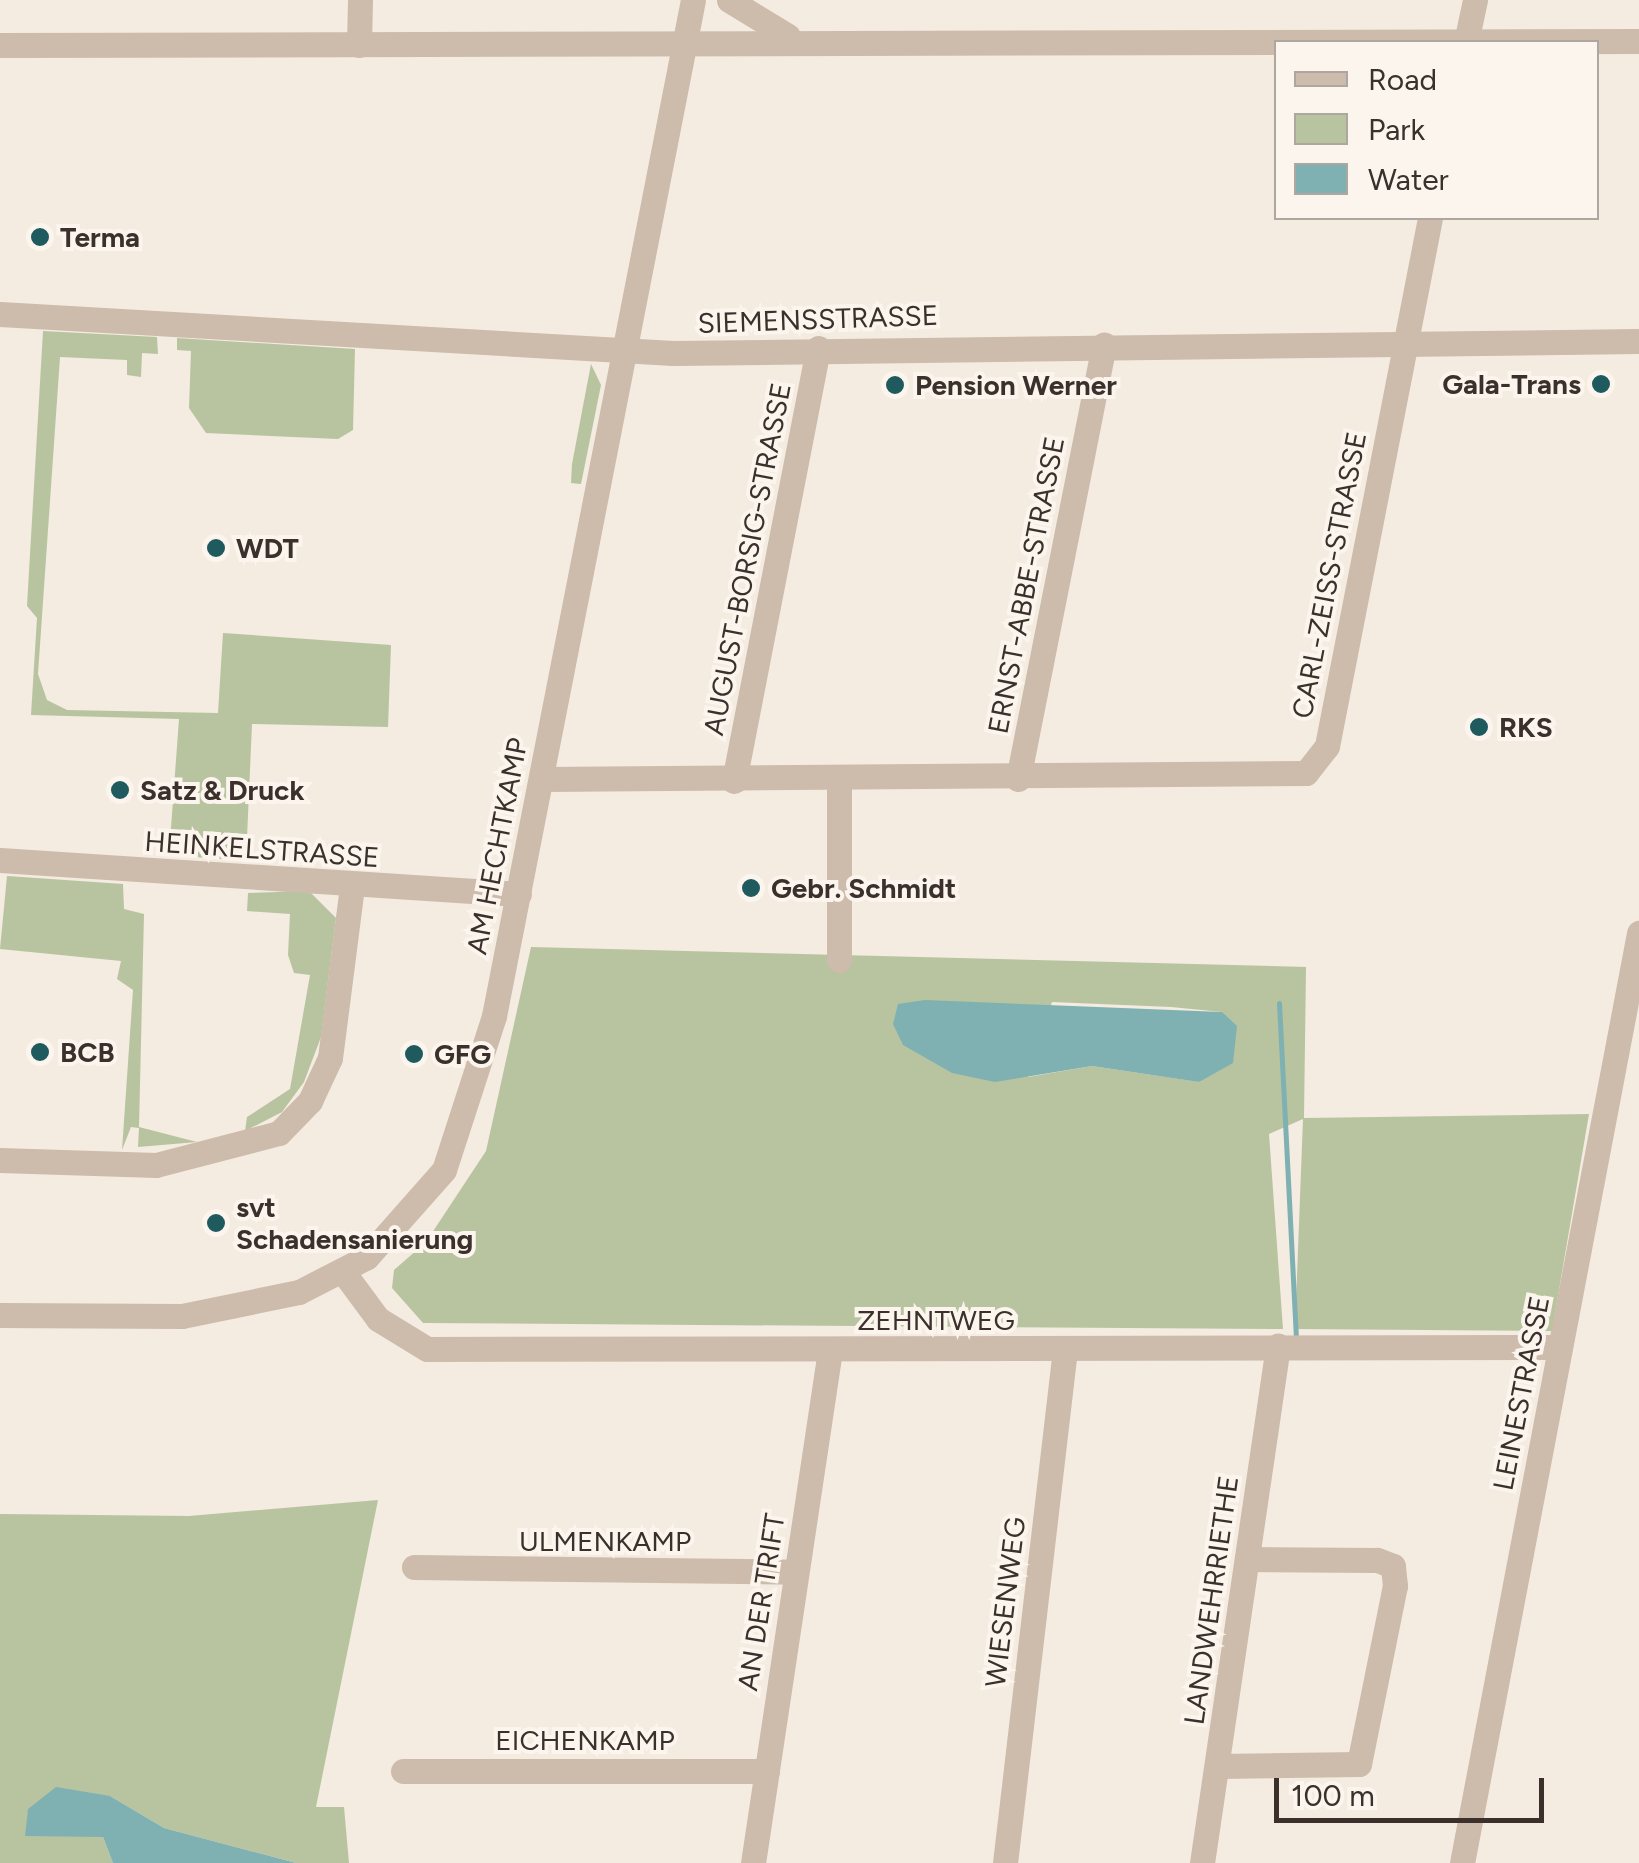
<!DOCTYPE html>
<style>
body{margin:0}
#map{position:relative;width:1639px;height:1863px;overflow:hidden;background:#f4ebe1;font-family:Figtree,sans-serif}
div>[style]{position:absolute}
.green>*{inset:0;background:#b8c4a0}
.water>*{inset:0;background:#7fb0b2}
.stream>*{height:5px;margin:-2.5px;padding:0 2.5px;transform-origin:2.5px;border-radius:2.5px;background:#7fb0b2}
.minor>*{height:25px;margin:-12.5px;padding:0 12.5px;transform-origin:12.5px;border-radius:12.5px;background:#cdbbac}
.dots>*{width:28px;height:28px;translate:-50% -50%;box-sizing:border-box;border:5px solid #fbf5ee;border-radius:50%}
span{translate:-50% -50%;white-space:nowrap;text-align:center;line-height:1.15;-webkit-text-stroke:8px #fbf5ee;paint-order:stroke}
.poi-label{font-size:28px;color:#3b302b;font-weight:700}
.left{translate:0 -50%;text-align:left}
.right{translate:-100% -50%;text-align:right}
.street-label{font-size:28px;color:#3b302b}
.legend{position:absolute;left:1274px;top:40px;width:325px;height:180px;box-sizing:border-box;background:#fbf5ee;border:2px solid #aea6a0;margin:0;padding:12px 18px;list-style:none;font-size:30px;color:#3b302b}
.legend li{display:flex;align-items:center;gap:20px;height:50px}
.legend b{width:50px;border:2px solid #aea6a0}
.scale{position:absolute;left:1274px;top:1778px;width:270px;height:45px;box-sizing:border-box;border:5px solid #3b302b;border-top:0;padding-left:12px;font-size:30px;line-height:35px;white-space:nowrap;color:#3b302b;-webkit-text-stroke:8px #fbf5ee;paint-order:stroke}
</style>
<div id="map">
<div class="green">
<i style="clip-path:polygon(43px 331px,157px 337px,158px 354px,142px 353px,141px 377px,127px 375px,127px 360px,60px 357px,38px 674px,47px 700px,67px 710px,218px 713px,223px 633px,391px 645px,388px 727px,252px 724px,246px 861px,169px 855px,179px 719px,31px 715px,37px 618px,27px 606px)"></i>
<i style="clip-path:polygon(177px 338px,355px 349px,353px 430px,338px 439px,206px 433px,189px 408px,191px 351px,177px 350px)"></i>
<i style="clip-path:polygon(591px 364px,601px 385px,581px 484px,571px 483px,572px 464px)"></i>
<i style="clip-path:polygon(7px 876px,123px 884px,124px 909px,144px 914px,139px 1127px,197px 1142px,138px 1147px,139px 1128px,131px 1127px,122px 1150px,133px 990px,117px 979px,121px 961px,0 949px)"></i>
<i style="clip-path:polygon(248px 893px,309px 891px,336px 918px,321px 1037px,304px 1082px,282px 1112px,245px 1131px,247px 1117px,290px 1089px,310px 975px,294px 973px,288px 955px,290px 914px,247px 911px)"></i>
<i style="clip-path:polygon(evenodd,531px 947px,1306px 967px,1304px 1118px,1589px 1114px,1552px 1331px,1295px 1329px,1303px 1119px,1269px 1134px,1283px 1329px,423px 1323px,392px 1288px,394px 1270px,426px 1242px,486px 1151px,531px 947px,1052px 1002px,1171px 1007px,1222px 1012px,1200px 1082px,1092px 1066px,1028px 1077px,1052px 1002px)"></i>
<i style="clip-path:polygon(378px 1500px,316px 1807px,344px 1807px,349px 1863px,296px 1863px,164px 1828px,110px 1796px,64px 1830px,103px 1837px,113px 1863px,0 1863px,0 1514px,189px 1516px)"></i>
</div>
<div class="water">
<i style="clip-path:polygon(925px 1000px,1222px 1012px,1237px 1026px,1233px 1063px,1199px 1082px,1092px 1066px,995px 1082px,952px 1073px,903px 1045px,893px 1024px,898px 1004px)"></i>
<i style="clip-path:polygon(56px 1787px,110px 1796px,164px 1828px,296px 1863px,113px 1863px,103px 1837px,25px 1836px,28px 1809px)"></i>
</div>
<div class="stream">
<i style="left:1279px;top:1003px;width:332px;rotate:87.1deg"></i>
</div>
<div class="minor">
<i style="left:729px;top:0;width:69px;rotate:31.4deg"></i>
<i style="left:1466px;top:42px;width:43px;rotate:-77.9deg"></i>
<i style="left:0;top:45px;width:1639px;rotate:-0.14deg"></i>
<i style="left:359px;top:45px;width:45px;rotate:-88.7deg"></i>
<i style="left:0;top:314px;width:674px;rotate:3.32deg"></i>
<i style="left:673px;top:353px;width:966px;rotate:-0.71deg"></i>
<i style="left:542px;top:779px;width:764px;rotate:-0.45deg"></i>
<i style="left:1306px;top:773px;width:34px;rotate:-52deg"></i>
<i style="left:1327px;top:746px;width:538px;rotate:-78.96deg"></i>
<i style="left:1018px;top:779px;width:443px;rotate:-78.8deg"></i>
<i style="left:734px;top:781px;width:441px;rotate:-79deg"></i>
<i style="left:0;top:860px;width:520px;rotate:3.75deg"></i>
<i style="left:839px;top:960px;width:178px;rotate:-90deg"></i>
<i style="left:0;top:1160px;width:156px;rotate:1.8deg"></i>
<i style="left:156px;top:1165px;width:127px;rotate:-14.6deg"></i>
<i style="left:279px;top:1133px;width:45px;rotate:-45.9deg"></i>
<i style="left:310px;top:1101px;width:47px;rotate:-65.1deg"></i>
<i style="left:330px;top:1058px;width:172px;rotate:-82.7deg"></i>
<i style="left:344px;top:1273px;width:57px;rotate:53.5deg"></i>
<i style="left:378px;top:1319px;width:57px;rotate:31.5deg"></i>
<i style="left:427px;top:1349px;width:1133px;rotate:-0.1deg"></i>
<i style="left:0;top:1315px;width:182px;rotate:0.3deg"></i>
<i style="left:182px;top:1316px;width:119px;rotate:-11.6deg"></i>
<i style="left:299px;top:1292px;width:76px;rotate:-27.2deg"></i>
<i style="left:367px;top:1257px;width:116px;rotate:-48.5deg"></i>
<i style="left:444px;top:1170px;width:162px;rotate:-72deg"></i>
<i style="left:494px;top:1016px;width:1035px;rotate:-78.92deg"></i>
<i style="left:414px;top:1567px;width:382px;rotate:0.7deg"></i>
<i style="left:1218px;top:1766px;width:141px;rotate:-0.8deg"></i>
<i style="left:1359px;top:1764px;width:182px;rotate:-78.6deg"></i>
<i style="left:1395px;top:1586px;width:20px;rotate:-96deg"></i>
<i style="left:1393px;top:1566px;width:17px;rotate:-159deg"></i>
<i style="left:1377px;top:1560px;width:130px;rotate:-179.6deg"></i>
<i style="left:403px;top:1771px;width:364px"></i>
<i style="left:753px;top:1863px;width:519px;rotate:-81.46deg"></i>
<i style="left:1005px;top:1863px;width:517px;rotate:-83.34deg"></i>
<i style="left:1202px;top:1863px;width:523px;rotate:-81.64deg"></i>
<i style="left:1462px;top:1863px;width:947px;rotate:-79.22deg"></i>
</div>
<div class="dots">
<i style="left:40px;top:237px;background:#1f5a5e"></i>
<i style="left:1601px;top:384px;background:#1f5a5e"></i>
<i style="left:895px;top:385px;background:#1f5a5e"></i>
<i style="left:216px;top:548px;background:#1f5a5e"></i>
<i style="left:1479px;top:727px;background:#1f5a5e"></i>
<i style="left:120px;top:790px;background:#1f5a5e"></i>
<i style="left:751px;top:888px;background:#1f5a5e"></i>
<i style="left:40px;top:1052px;background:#1f5a5e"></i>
<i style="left:414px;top:1054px;background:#1f5a5e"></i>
<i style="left:216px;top:1223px;background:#1f5a5e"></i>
</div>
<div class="poi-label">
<span class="left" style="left:60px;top:237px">Terma</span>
<span class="right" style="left:1581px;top:384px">Gala-Trans</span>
<span class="left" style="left:915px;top:385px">Pension Werner</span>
<span class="left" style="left:236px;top:548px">WDT</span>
<span class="left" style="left:1499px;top:727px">RKS</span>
<span class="left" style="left:140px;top:790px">Satz &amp; Druck</span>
<span class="left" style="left:771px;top:888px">Gebr. Schmidt</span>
<span class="left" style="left:60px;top:1052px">BCB</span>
<span class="left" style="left:434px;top:1054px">GFG</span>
<span class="left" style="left:236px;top:1223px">svt<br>Schadensanierung</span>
</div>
<div class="street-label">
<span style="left:818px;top:319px;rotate:-2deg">SIEMENSSTRASSE</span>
<span style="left:747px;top:559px;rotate:-79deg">AUGUST-BORSIG-STRASSE</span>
<span style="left:1329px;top:575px;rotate:-79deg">CARL-ZEISS-STRASSE</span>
<span style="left:1026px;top:585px;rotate:-79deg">ERNST-ABBE-STRASSE</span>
<span style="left:497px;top:846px;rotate:-79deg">AM HECHTKAMP</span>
<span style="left:262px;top:849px;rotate:4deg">HEINKELSTRASSE</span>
<span style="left:936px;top:1320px">ZEHNTWEG</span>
<span style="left:1521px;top:1393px;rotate:-79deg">LEINESTRASSE</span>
<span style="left:605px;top:1541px">ULMENKAMP</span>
<span style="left:1211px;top:1600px;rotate:-82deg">LANDWEHRRIETHE</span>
<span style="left:761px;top:1602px;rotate:-81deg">AN DER TRIFT</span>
<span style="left:1005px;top:1602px;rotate:-83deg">WIESENWEG</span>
<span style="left:585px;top:1740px">EICHENKAMP</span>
</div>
<ul class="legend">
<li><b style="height:12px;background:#cdbbac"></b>Road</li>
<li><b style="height:28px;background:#b8c4a0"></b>Park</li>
<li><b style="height:28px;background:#7fb0b2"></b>Water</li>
</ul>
<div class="scale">100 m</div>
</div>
